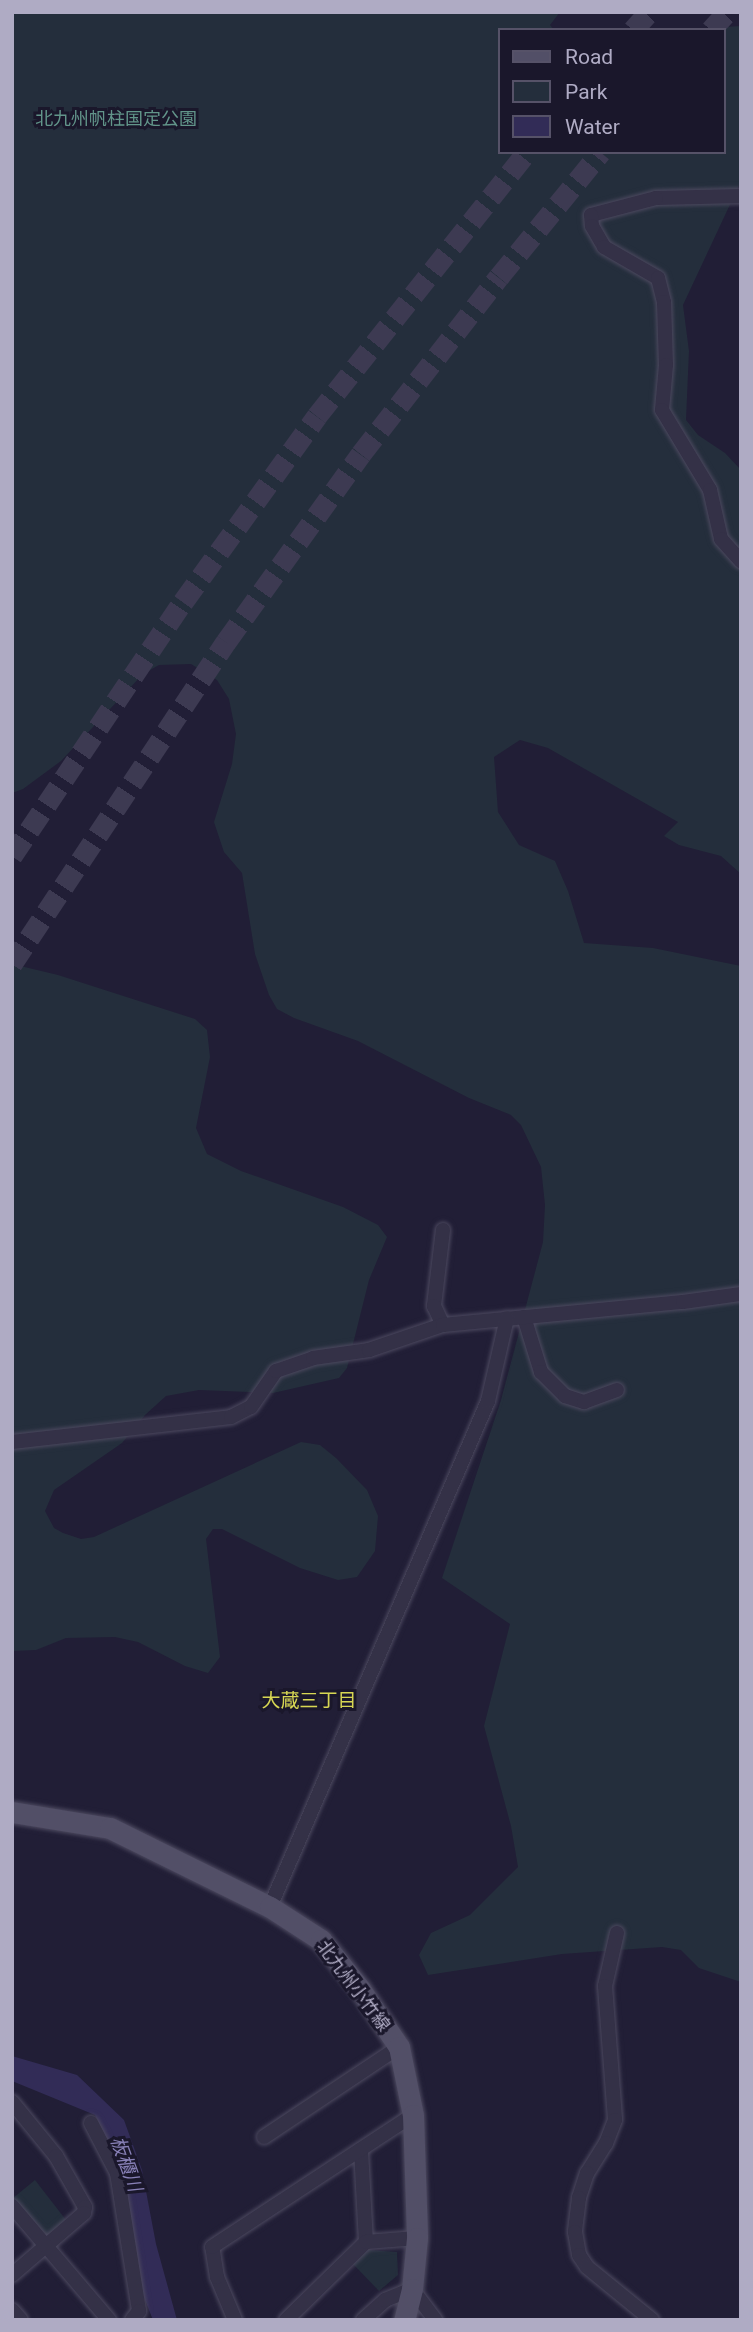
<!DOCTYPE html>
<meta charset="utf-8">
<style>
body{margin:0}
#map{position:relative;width:753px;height:2332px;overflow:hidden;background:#211e36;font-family:Roboto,"Noto Sans JP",sans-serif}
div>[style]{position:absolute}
.green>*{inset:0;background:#242e3c}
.water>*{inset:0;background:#322c57}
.motorway-tunnel>*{height:21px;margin-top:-10.5px;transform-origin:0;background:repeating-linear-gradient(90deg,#3d3a52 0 21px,transparent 0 31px)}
.roads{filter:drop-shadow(0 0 2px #4c495f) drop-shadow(0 0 2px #4c495f)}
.minor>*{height:14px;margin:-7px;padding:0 7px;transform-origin:7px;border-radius:7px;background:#343147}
.primary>*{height:21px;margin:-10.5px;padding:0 10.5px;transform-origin:10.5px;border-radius:10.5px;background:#524f67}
span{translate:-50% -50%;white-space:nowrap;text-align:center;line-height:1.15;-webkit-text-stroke:6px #1a172b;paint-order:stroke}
.park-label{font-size:18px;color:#62958a}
.street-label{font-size:18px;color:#afabc4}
.neighbourhood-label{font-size:19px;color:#d7d653}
.water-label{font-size:19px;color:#8881b7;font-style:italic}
.frame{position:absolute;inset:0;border:14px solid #afabc4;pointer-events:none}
.legend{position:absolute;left:498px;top:28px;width:228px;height:126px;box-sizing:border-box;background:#1a172b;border:2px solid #565268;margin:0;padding:9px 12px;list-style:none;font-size:21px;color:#afabc4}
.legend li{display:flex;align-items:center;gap:14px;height:35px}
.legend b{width:35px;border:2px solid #565268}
</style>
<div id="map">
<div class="green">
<i style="clip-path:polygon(12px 12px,560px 12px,550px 25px,554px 30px,499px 30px,499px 152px,723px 152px,723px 30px,671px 30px,741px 26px,741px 181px,683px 305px,689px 351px,686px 420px,698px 435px,725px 453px,741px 470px,741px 874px,721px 856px,679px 845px,664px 836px,678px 822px,548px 748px,520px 740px,494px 757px,498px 812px,519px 845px,555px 861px,568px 891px,584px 943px,653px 948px,741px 966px,741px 1982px,699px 1968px,681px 1950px,662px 1947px,562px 1954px,428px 1975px,419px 1955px,431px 1933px,470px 1915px,518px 1867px,511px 1826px,484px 1726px,510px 1624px,442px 1578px,501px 1400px,543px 1242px,545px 1205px,541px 1167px,521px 1125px,511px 1115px,469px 1098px,358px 1041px,294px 1018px,277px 1009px,269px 995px,255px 954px,242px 873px,224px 852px,214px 822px,232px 764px,236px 734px,229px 699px,217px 680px,191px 664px,159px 665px,143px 674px,61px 761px,23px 789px,12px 793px)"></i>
<i style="clip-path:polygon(12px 964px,58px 975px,195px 1019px,207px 1030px,210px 1057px,196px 1128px,207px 1154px,241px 1171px,343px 1207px,378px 1225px,387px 1237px,369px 1280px,347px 1368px,339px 1378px,273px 1393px,199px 1390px,166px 1396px,145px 1415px,122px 1443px,54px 1490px,45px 1511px,54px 1528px,63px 1533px,81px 1539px,94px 1537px,301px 1442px,320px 1445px,336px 1458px,367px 1490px,378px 1516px,375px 1551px,357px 1577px,338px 1580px,300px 1568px,222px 1529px,213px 1529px,206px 1539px,220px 1657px,208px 1673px,185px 1666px,138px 1642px,115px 1637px,66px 1638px,36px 1650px,12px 1651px)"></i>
<i style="clip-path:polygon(35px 2180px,66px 2220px,47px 2237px,13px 2198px)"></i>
<i style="clip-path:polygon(367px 2250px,397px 2252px,398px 2275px,379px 2291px,353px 2264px)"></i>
</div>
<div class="water">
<i style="clip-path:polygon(12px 2056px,77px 2075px,124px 2120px,142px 2170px,156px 2244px,177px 2320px,153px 2320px,143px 2295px,123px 2174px,95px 2115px,12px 2081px)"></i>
</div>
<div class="motorway-tunnel">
<i style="left:633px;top:30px;width:24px;rotate:-48deg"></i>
<i style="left:711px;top:30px;width:24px;rotate:-48deg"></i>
<i style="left:12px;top:856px;width:306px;rotate:-56.1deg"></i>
<i style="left:183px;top:602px;width:229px;rotate:-54.2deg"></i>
<i style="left:317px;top:416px;width:337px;rotate:-51.5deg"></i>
<i style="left:12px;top:964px;width:387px;rotate:-56.4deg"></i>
<i style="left:226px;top:642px;width:231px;rotate:-54.3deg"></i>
<i style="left:361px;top:454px;width:224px;rotate:-52.1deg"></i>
<i style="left:499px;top:277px;width:161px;rotate:-50.8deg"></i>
</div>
<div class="roads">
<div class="minor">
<i style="left:741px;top:196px;width:85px;rotate:178.7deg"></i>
<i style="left:656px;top:198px;width:67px;rotate:165.3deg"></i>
<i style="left:591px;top:215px;width:11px;rotate:85deg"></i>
<i style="left:592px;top:226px;width:24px;rotate:60deg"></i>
<i style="left:604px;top:247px;width:62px;rotate:29.9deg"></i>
<i style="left:658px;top:278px;width:25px;rotate:76deg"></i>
<i style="left:664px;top:302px;width:63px;rotate:88.2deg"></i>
<i style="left:666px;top:365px;width:45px;rotate:95.1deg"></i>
<i style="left:662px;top:410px;width:93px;rotate:59deg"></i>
<i style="left:710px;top:490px;width:50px;rotate:77.3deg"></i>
<i style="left:721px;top:539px;width:30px;rotate:48deg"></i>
<i style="left:443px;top:1230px;width:77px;rotate:96.8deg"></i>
<i style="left:434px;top:1306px;width:21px;rotate:65deg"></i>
<i style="left:524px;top:1317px;width:58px;rotate:72.8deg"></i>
<i style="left:541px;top:1372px;width:34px;rotate:45deg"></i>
<i style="left:565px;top:1396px;width:20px;rotate:18deg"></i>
<i style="left:584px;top:1402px;width:35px;rotate:-20deg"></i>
<i style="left:12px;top:1442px;width:220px;rotate:-6.5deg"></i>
<i style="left:231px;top:1417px;width:22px;rotate:-27deg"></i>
<i style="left:251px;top:1407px;width:44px;rotate:-55.2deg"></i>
<i style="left:276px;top:1371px;width:39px;rotate:-19deg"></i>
<i style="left:313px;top:1358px;width:57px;rotate:-8.1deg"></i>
<i style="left:369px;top:1350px;width:78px;rotate:-18.7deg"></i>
<i style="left:443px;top:1325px;width:241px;rotate:-5.5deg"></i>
<i style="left:683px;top:1302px;width:59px;rotate:-7.9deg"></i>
<i style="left:270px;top:1907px;width:551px;rotate:-66.69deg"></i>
<i style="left:488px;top:1401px;width:85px;rotate:-77.1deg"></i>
<i style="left:617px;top:1933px;width:54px;rotate:102.8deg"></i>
<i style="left:605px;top:1986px;width:134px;rotate:85.7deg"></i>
<i style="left:615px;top:2120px;width:25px;rotate:111deg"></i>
<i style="left:606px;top:2143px;width:36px;rotate:122deg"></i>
<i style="left:587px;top:2173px;width:26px;rotate:108deg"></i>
<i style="left:579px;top:2198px;width:34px;rotate:97deg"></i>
<i style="left:575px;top:2232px;width:23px;rotate:80deg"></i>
<i style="left:579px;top:2255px;width:14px;rotate:56deg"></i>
<i style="left:587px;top:2267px;width:84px;rotate:39.2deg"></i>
<i style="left:12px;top:2102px;width:70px;rotate:50.8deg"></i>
<i style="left:56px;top:2156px;width:59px;rotate:60.4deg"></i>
<i style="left:85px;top:2207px;width:6px;rotate:99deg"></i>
<i style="left:84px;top:2213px;width:95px;rotate:139.3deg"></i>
<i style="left:91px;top:2123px;width:56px;rotate:62.5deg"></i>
<i style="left:117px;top:2173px;width:140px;rotate:80.9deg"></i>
<i style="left:139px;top:2311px;width:11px;rotate:128deg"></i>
<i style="left:264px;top:2137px;width:162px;rotate:-33.7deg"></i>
<i style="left:361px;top:2150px;width:92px;rotate:86.9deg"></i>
<i style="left:12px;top:2206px;width:150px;rotate:49.6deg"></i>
<i style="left:12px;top:2310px;width:13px;rotate:48deg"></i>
<i style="left:235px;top:2320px;width:47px;rotate:-112.7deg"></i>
<i style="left:217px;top:2277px;width:30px;rotate:-99deg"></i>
<i style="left:212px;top:2247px;width:240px;rotate:-33.3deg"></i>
<i style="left:286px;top:2320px;width:112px;rotate:-44.3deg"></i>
<i style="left:366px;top:2242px;width:51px;rotate:-4.5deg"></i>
<i style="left:363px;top:2320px;width:30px;rotate:-42deg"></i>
<i style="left:385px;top:2300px;width:29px;rotate:-22deg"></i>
<i style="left:412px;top:2289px;width:39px;rotate:53deg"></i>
</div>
<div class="primary">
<i style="left:12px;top:1812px;width:99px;rotate:9.3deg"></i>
<i style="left:110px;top:1828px;width:178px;rotate:26.3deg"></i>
<i style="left:270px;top:1907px;width:61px;rotate:32.9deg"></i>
<i style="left:321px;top:1940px;width:63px;rotate:51.5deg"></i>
<i style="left:360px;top:1989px;width:70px;rotate:56.1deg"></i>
<i style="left:399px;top:2047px;width:69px;rotate:78.4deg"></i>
<i style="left:413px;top:2115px;width:123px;rotate:88.1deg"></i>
<i style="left:417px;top:2238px;width:51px;rotate:95.6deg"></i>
<i style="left:412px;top:2289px;width:32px;rotate:104deg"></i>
</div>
</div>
<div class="park-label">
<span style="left:116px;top:119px">北九州帆柱国定公園</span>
</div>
<div class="street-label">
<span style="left:353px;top:1986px;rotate:53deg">北九州小竹線</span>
</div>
<div class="neighbourhood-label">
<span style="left:309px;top:1701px">大蔵三丁目</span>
</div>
<div class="water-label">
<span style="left:126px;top:2164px;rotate:70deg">板櫃川</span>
</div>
<div class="frame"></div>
<ul class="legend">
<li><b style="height:9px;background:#524f67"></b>Road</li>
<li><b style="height:19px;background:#242e3c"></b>Park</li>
<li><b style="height:19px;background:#322c57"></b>Water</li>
</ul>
</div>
